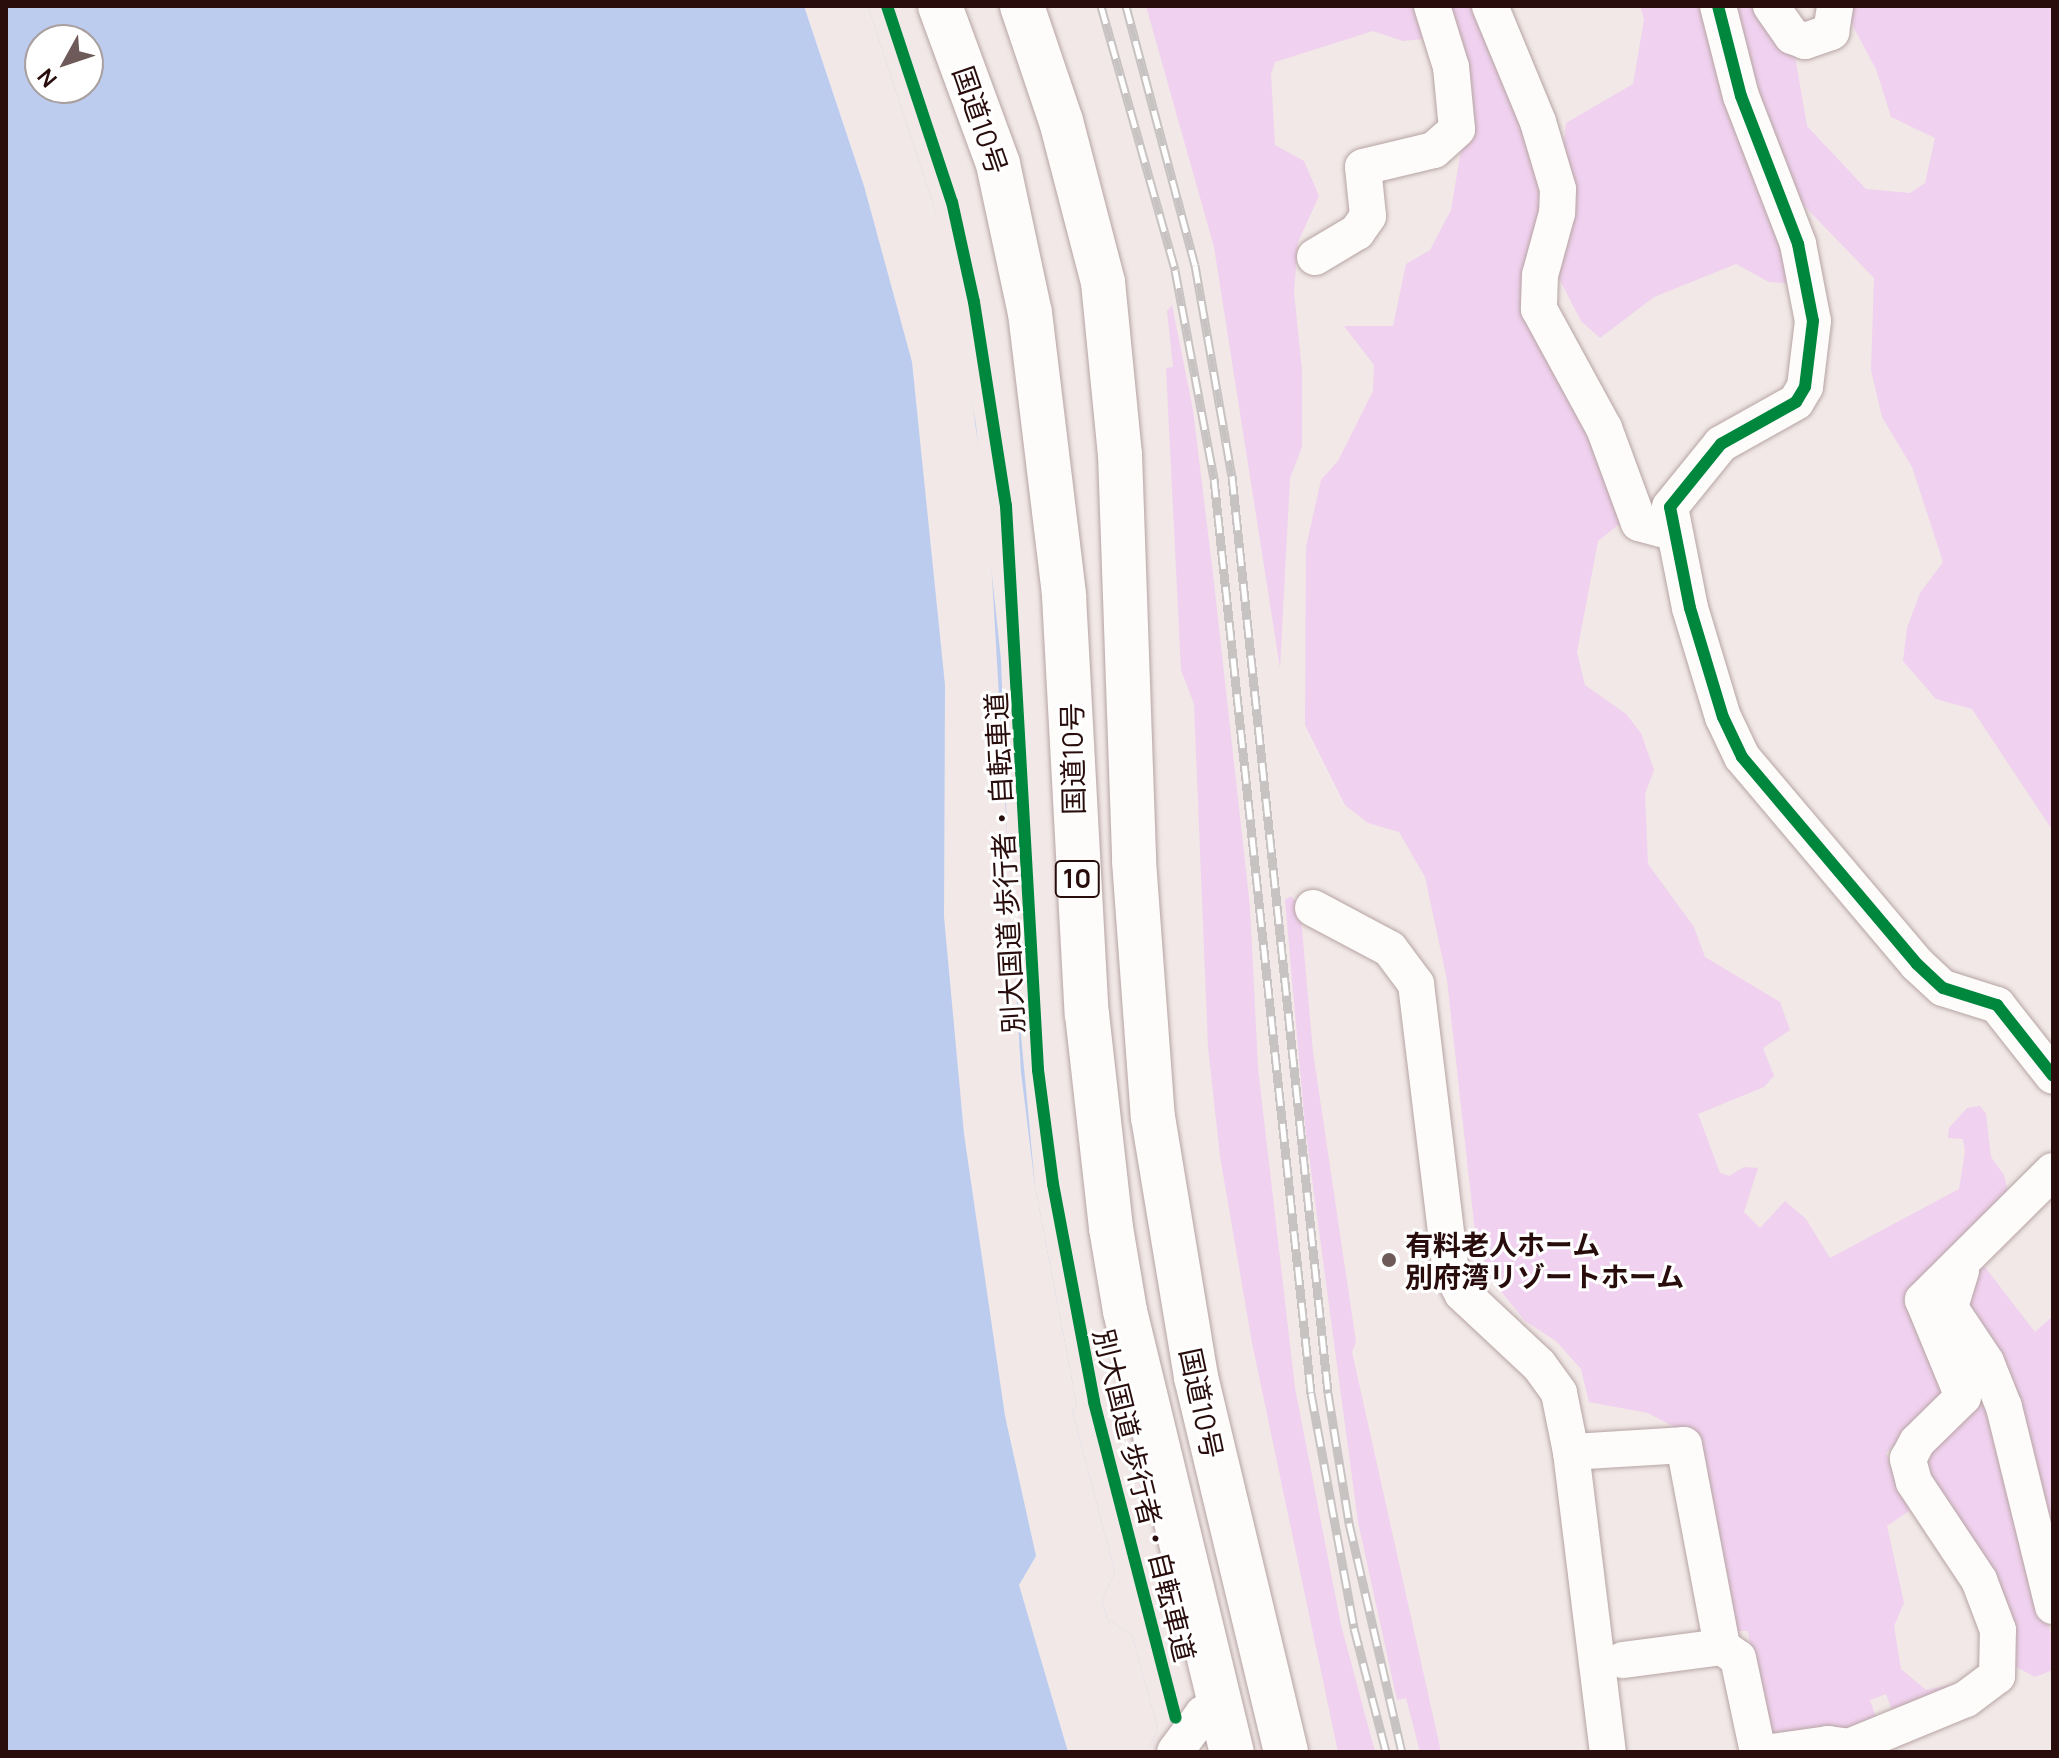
<!DOCTYPE html>
<meta charset="utf-8">
<style>
body{margin:0}
#map{position:relative;width:2059px;height:1758px;overflow:hidden;background:#f1e8e7;font-family:Manrope,"Noto Sans JP",sans-serif}
div>[style]{position:absolute}
.green>*{inset:0;background:#f0d1ef}
.water>*{inset:0;background:#bcccef}
.pier>*{inset:0;background:#f1e8e7}
.roads{filter:drop-shadow(0 0 2px #b6a4a3) drop-shadow(0 0 2px #b6a4a3)}
.street>*{height:36px;margin:-18px;padding:0 18px;transform-origin:18px;border-radius:18px;background:#fdfcfb}
.highway>*{height:44px;margin:-22px;padding:0 22px;transform-origin:22px;border-radius:22px;background:#fdfcfb}
.rail>*{height:9px;margin-top:-4.5px;transform-origin:0;background:repeating-linear-gradient(90deg,#fff 0 18px,#c7c3c2 0 36px);box-sizing:border-box;border-block:2px solid #c7c3c2}
.cycleway>*{height:12px;margin:-6px;padding:0 6px;transform-origin:6px;border-radius:6px;background:#00873e}
.dots>*{width:22px;height:22px;translate:-50% -50%;box-sizing:border-box;border:4px solid #fff;border-radius:50%}
span{translate:-50% -50%;white-space:nowrap;text-align:center;line-height:1.15;-webkit-text-stroke:6px #fff;paint-order:stroke}
.shield-label span{padding:2px 6px;background:#fff;border:2px solid;border-radius:6px;-webkit-text-stroke-width:0}
.shield-label{font-size:26px;color:#280d0c;font-weight:700}
.street-label{font-size:28px;color:#280d0c}
.poi-label{font-size:28px;color:#280d0c;font-weight:700}
.left{translate:0 -50%;text-align:left}
.frame{position:absolute;inset:0;border:8px solid #280d0c;pointer-events:none}
.north{position:absolute;left:24px;top:24px;width:80px;height:80px;box-sizing:border-box;background:#fff;border:2px solid #a99e9e;border-radius:50%;rotate:230deg;font-size:22px;font-weight:700;line-height:32px;text-align:center;color:#280d0c}
.north::after{content:'';display:block;margin:auto;width:28px;height:36px;background:#6e5a59;clip-path:polygon(50% 0,100% 100%,50% 72%,0 100%)}
</style>
<div id="map">
<div class="green">
<i style="clip-path:polygon(1146px 6px,1423px 6px,1432px 30px,1423px 39px,1403px 41px,1373px 31px,1275px 62px,1271px 74px,1275px 145px,1304px 161px,1319px 196px,1298px 242px,1294px 292px,1302px 371px,1302px 447px,1290px 478px,1280px 668px,1214px 247px)"></i>
<i style="clip-path:polygon(1439px 6px,1480px 6px,1548px 192px,1531px 272px,1627px 518px,1598px 541px,1577px 652px,1585px 685px,1626px 714px,1641px 733px,1654px 770px,1645px 794px,1648px 864px,1694px 927px,1705px 957px,1780px 1002px,1790px 1030px,1763px 1048px,1774px 1076px,1764px 1087px,1698px 1114px,1720px 1173px,1729px 1176px,1744px 1167px,1758px 1168px,1744px 1212px,1760px 1228px,1785px 1201px,1806px 1219px,1830px 1258px,1959px 1189px,1965px 1152px,1963px 1139px,1948px 1138px,1949px 1128px,1967px 1108px,1980px 1106px,1986px 1114px,1991px 1157px,2004px 1175px,2010px 1200px,1978px 1237px,1951px 1391px,1886px 1453px,1912px 1509px,1887px 1526px,1904px 1603px,1894px 1626px,1901px 1669px,1926px 1690px,1983px 1678px,1894px 1716px,1886px 1694px,1870px 1700px,1878px 1723px,1857px 1731px,1780px 1737px,1762px 1726px,1748px 1631px,1734px 1631px,1691px 1436px,1648px 1413px,1589px 1402px,1581px 1369px,1556px 1341px,1525px 1321px,1495px 1284px,1476px 1241px,1447px 980px,1425px 877px,1399px 832px,1368px 823px,1345px 805px,1305px 725px,1306px 547px,1321px 480px,1338px 461px,1373px 391px,1374px 365px,1344px 326px,1393px 326px,1406px 264px,1430px 250px,1451px 210px,1463px 138px)"></i>
<i style="clip-path:polygon(1640px 6px,1707px 6px,1796px 284px,1769px 282px,1736px 264px,1654px 297px,1600px 338px,1581px 321px,1551px 263px,1566px 123px,1633px 84px,1644px 20px)"></i>
<i style="clip-path:polygon(1726px 6px,1763px 6px,1793px 45px,1807px 126px,1866px 189px,1910px 193px,1925px 183px,1935px 138px,1891px 117px,1876px 69px,1842px 6px,2053px 6px,2053px 831px,1972px 709px,1936px 699px,1903px 661px,1907px 628px,1920px 593px,1943px 562px,1912px 467px,1882px 417px,1871px 370px,1874px 278px,1785px 186px)"></i>
<i style="clip-path:polygon(1172px 305px,1193px 410px,1213px 574px,1250px 907px,1258px 1068px,1295px 1388px,1341px 1625px,1375px 1752px,1338px 1752px,1252px 1343px,1220px 1156px,1208px 1047px,1194px 704px,1181px 670px,1166px 368px,1173px 367px,1167px 311px)"></i>
<i style="clip-path:polygon(1291px 896px,1300px 907px,1313px 1052px,1356px 1342px,1352px 1352px,1441px 1752px,1420px 1752px,1406px 1698px,1397px 1700px,1358px 1522px,1305px 1126px,1285px 900px)"></i>
<i style="clip-path:polygon(1981px 1262px,2035px 1332px,2053px 1316px,2053px 1558px,1972px 1318px,1966px 1288px)"></i>
<i style="clip-path:polygon(1979px 1378px,2053px 1641px,2053px 1670px,2035px 1677px,2011px 1664px,1930px 1486px,1925px 1446px)"></i>
</div>
<div class="water">
<i style="clip-path:polygon(evenodd,6px 6px,868px 6px,934px 207px,976px 425px,1001px 660px,1010px 917px,1035px 1186px,1077px 1406px,1072px 1410px,1115px 1572px,1102px 1599px,1107px 1619px,1132px 1635px,1158px 1729px,1147px 1752px,6px 1752px,6px 6px,40px 40px,88px 40px,88px 88px,40px 88px,40px 40px)"></i>
</div>
<div class="pier">
<i style="clip-path:polygon(804px 6px,868px 6px,934px 207px,957px 305px,988px 508px,1021px 1072px,1035px 1186px,1077px 1406px,1072px 1410px,1115px 1572px,1102px 1599px,1107px 1619px,1132px 1635px,1158px 1729px,1147px 1752px,1068px 1752px,1019px 1585px,1036px 1556px,1005px 1416px,964px 1134px,944px 917px,945px 685px,912px 362px,864px 186px)"></i>
</div>
<div class="roads">
<div class="street">
<i style="left:1490px;top:6px;width:126px;rotate:67.5deg"></i>
<i style="left:1538px;top:122px;width:70px;rotate:73.4deg"></i>
<i style="left:1558px;top:189px;width:24px;rotate:92deg"></i>
<i style="left:1557px;top:213px;width:64px;rotate:105.3deg"></i>
<i style="left:1540px;top:275px;width:34px;rotate:92deg"></i>
<i style="left:1539px;top:309px;width:136px;rotate:61.4deg"></i>
<i style="left:1604px;top:428px;width:101px;rotate:69.8deg"></i>
<i style="left:1639px;top:523px;width:34px;rotate:15deg"></i>
<i style="left:1718px;top:6px;width:93px;rotate:75.7deg"></i>
<i style="left:1741px;top:96px;width:159px;rotate:68.9deg"></i>
<i style="left:1798px;top:244px;width:78px;rotate:79deg"></i>
<i style="left:1813px;top:321px;width:66px;rotate:96.9deg"></i>
<i style="left:1805px;top:387px;width:17px;rotate:121deg"></i>
<i style="left:1796px;top:402px;width:86px;rotate:150.8deg"></i>
<i style="left:1721px;top:444px;width:81px;rotate:129deg"></i>
<i style="left:1670px;top:507px;width:103px;rotate:78.8deg"></i>
<i style="left:1690px;top:608px;width:114px;rotate:73.2deg"></i>
<i style="left:1723px;top:717px;width:44px;rotate:64.6deg"></i>
<i style="left:1742px;top:757px;width:271px;rotate:49.8deg"></i>
<i style="left:1917px;top:964px;width:35px;rotate:43deg"></i>
<i style="left:1943px;top:988px;width:57px;rotate:17.5deg"></i>
<i style="left:1997px;top:1005px;width:90px;rotate:51.7deg"></i>
<i style="left:1771px;top:6px;width:37px;rotate:55deg"></i>
<i style="left:1792px;top:36px;width:14px;rotate:21deg"></i>
<i style="left:1805px;top:41px;width:28px;rotate:-19deg"></i>
<i style="left:1831px;top:32px;width:26px;rotate:-81deg"></i>
<i style="left:1315px;top:257px;width:49px;rotate:-30.8deg"></i>
<i style="left:1357px;top:232px;width:19px;rotate:-55deg"></i>
<i style="left:1368px;top:216px;width:49px;rotate:-95.8deg"></i>
<i style="left:1363px;top:167px;width:73px;rotate:-13.5deg"></i>
<i style="left:1434px;top:150px;width:31px;rotate:-42deg"></i>
<i style="left:1457px;top:129px;width:62px;rotate:-95.5deg"></i>
<i style="left:1451px;top:67px;width:64px;rotate:-107.3deg"></i>
<i style="left:1313px;top:908px;width:87px;rotate:28deg"></i>
<i style="left:1390px;top:949px;width:44px;rotate:53.4deg"></i>
<i style="left:1416px;top:984px;width:290px;rotate:83.1deg"></i>
<i style="left:1451px;top:1272px;width:24px;rotate:62deg"></i>
<i style="left:1462px;top:1293px;width:105px;rotate:43.1deg"></i>
<i style="left:1539px;top:1365px;width:34px;rotate:54deg"></i>
<i style="left:1559px;top:1393px;width:60px;rotate:78.5deg"></i>
<i style="left:1571px;top:1452px;width:302px;rotate:83deg"></i>
<i style="left:1961px;top:1271px;width:39px;rotate:107deg"></i>
<i style="left:1950px;top:1308px;width:65px;rotate:56.3deg"></i>
<i style="left:1986px;top:1362px;width:48px;rotate:68.2deg"></i>
<i style="left:2004px;top:1407px;width:205px;rotate:76.2deg"></i>
<i style="left:1571px;top:1452px;width:113px;rotate:-3.5deg"></i>
<i style="left:1684px;top:1445px;width:206px;rotate:79.3deg"></i>
<i style="left:1722px;top:1647px;width:19px;rotate:35deg"></i>
<i style="left:1738px;top:1658px;width:96px;rotate:78deg"></i>
<i style="left:1623px;top:1660px;width:100px;rotate:-7.5deg"></i>
<i style="left:1175px;top:1752px;width:47px;rotate:-53.6deg"></i>
<i style="left:1203px;top:1714px;width:20px;rotate:-24deg"></i>
<i style="left:1772px;top:1752px;width:57px;rotate:-8.1deg"></i>
<i style="left:1828px;top:1744px;width:21px;rotate:8deg"></i>
<i style="left:1849px;top:1747px;width:126px;rotate:-22.3deg"></i>
<i style="left:1966px;top:1699px;width:39px;rotate:-37deg"></i>
<i style="left:1997px;top:1676px;width:46px;rotate:-88.8deg"></i>
<i style="left:1998px;top:1630px;width:53px;rotate:-110.8deg"></i>
<i style="left:1979px;top:1580px;width:118px;rotate:-123.6deg"></i>
<i style="left:1914px;top:1482px;width:24px;rotate:-105deg"></i>
<i style="left:1908px;top:1459px;width:19px;rotate:-62deg"></i>
<i style="left:1917px;top:1442px;width:64px;rotate:-44.4deg"></i>
<i style="left:1963px;top:1397px;width:105px;rotate:-112.4deg"></i>
<i style="left:1923px;top:1300px;width:183px;rotate:-44.8deg"></i>
</div>
<div class="highway">
<i style="left:940px;top:6px;width:168px;rotate:69.8deg"></i>
<i style="left:998px;top:164px;width:152px;rotate:77.9deg"></i>
<i style="left:1030px;top:313px;width:285px;rotate:83.1deg"></i>
<i style="left:1064px;top:596px;width:419px;rotate:86.9deg"></i>
<i style="left:1087px;top:1014px;width:215px;rotate:83.6deg"></i>
<i style="left:1111px;top:1228px;width:84px;rotate:80.4deg"></i>
<i style="left:1125px;top:1311px;width:454px;rotate:76.4deg"></i>
<i style="left:1022px;top:6px;width:121px;rotate:71.3deg"></i>
<i style="left:1061px;top:121px;width:166px;rotate:75.4deg"></i>
<i style="left:1103px;top:282px;width:173px;rotate:84.4deg"></i>
<i style="left:1120px;top:454px;width:407px;rotate:88deg"></i>
<i style="left:1134px;top:861px;width:257px;rotate:85.8deg"></i>
<i style="left:1153px;top:1117px;width:264px;rotate:80.6deg"></i>
<i style="left:1196px;top:1377px;width:386px;rotate:76.5deg"></i>
</div>
</div>
<div class="rail">
<i style="left:1101px;top:6px;width:274px;rotate:74.3deg"></i>
<i style="left:1175px;top:270px;width:213px;rotate:79.4deg"></i>
<i style="left:1214px;top:479px;width:919px;rotate:83.94deg"></i>
<i style="left:1311px;top:1393px;width:239px;rotate:79.6deg"></i>
<i style="left:1354px;top:1628px;width:128px;rotate:75.5deg"></i>
<i style="left:1126px;top:6px;width:268px;rotate:75.1deg"></i>
<i style="left:1195px;top:265px;width:214px;rotate:80.1deg"></i>
<i style="left:1232px;top:476px;width:922px;rotate:84.02deg"></i>
<i style="left:1328px;top:1393px;width:132px;rotate:80.8deg"></i>
<i style="left:1349px;top:1523px;width:235px;rotate:77deg"></i>
</div>
<div class="cycleway">
<i style="left:887px;top:6px;width:206px;rotate:71.7deg"></i>
<i style="left:952px;top:202px;width:102px;rotate:77.6deg"></i>
<i style="left:974px;top:302px;width:206px;rotate:81.1deg"></i>
<i style="left:1006px;top:506px;width:565px;rotate:86.75deg"></i>
<i style="left:1038px;top:1070px;width:115px;rotate:82.5deg"></i>
<i style="left:1053px;top:1184px;width:222px;rotate:79.3deg"></i>
<i style="left:1094px;top:1402px;width:326px;rotate:75.5deg"></i>
<i style="left:1718px;top:6px;width:93px;rotate:75.7deg"></i>
<i style="left:1741px;top:96px;width:159px;rotate:68.9deg"></i>
<i style="left:1798px;top:244px;width:78px;rotate:79deg"></i>
<i style="left:1813px;top:321px;width:66px;rotate:96.9deg"></i>
<i style="left:1805px;top:387px;width:17px;rotate:121deg"></i>
<i style="left:1796px;top:402px;width:86px;rotate:150.8deg"></i>
<i style="left:1721px;top:444px;width:81px;rotate:129deg"></i>
<i style="left:1670px;top:507px;width:103px;rotate:78.8deg"></i>
<i style="left:1690px;top:608px;width:114px;rotate:73.2deg"></i>
<i style="left:1723px;top:717px;width:44px;rotate:64.6deg"></i>
<i style="left:1742px;top:757px;width:271px;rotate:49.8deg"></i>
<i style="left:1917px;top:964px;width:35px;rotate:43deg"></i>
<i style="left:1943px;top:988px;width:57px;rotate:17.5deg"></i>
<i style="left:1997px;top:1005px;width:90px;rotate:51.7deg"></i>
</div>
<div class="dots">
<i style="left:1389px;top:1260px;background:#6e5a59"></i>
</div>
<div class="shield-label">
<span style="left:1077px;top:879px">10</span>
</div>
<div class="street-label">
<span style="left:981px;top:120px;rotate:71deg">国道10号</span>
<span style="left:1072px;top:759px;rotate:-91deg">国道10号</span>
<span style="left:1004px;top:863px;rotate:-93deg">別大国道 歩行者・自転車道</span>
<span style="left:1202px;top:1403px;rotate:78deg">国道10号</span>
<span style="left:1145px;top:1495px;rotate:76deg">別大国道 歩行者・自転車道</span>
</div>
<div class="poi-label">
<span class="left" style="left:1405px;top:1260px">有料老人ホーム<br>別府湾リゾートホーム</span>
</div>
<div class="frame"></div>
<div class="north">N</div>
</div>
